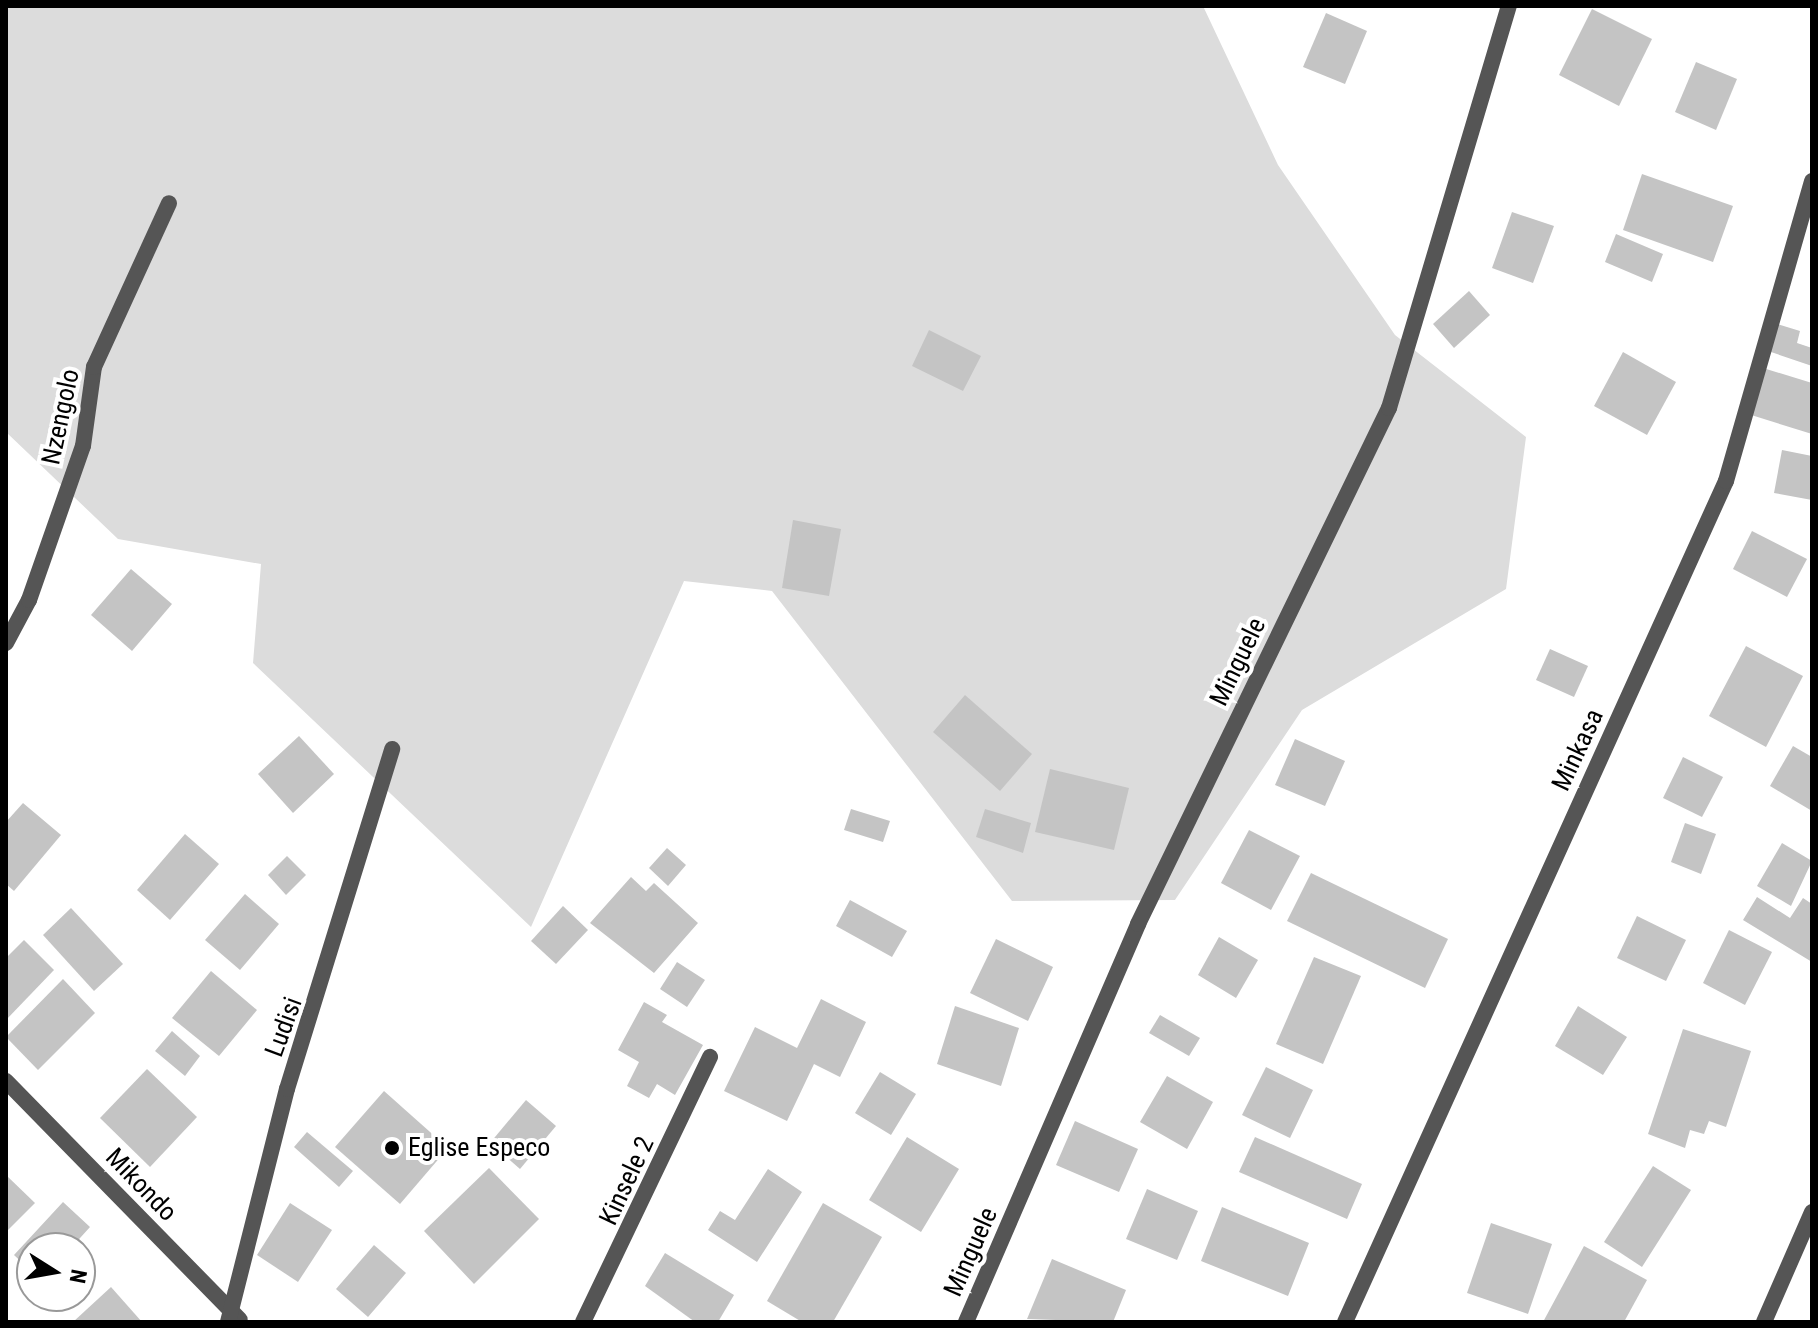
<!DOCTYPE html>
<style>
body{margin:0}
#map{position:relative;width:1818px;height:1328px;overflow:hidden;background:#fff;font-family:"Roboto Condensed",sans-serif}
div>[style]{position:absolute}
.green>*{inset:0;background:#dcdcdc}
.building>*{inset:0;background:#c4c4c4}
.minor>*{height:16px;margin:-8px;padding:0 8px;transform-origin:8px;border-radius:8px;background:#555}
.dots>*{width:22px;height:22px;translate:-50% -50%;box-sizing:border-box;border:4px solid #fff;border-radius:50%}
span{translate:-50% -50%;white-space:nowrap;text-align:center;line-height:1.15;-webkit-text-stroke:8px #fff;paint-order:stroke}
.street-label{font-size:26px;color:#000}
.poi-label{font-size:26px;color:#000}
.left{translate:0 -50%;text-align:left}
.frame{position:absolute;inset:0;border:8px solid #000;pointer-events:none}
.north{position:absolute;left:16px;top:1232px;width:80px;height:80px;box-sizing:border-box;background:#fff;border:2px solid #999;border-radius:50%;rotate:101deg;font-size:22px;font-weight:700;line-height:32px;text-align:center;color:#000}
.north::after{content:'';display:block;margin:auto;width:28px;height:36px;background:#000;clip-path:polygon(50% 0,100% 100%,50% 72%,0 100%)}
</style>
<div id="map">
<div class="green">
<i style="clip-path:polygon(6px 6px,1203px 6px,1278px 165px,1395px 335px,1526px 437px,1506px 589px,1302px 710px,1175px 900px,1012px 901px,772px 591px,684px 581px,531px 927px,253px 663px,261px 564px,118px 539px,6px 432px)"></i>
</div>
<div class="building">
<i style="clip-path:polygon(1592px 9px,1652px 39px,1619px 106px,1559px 75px)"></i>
<i style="clip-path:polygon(1326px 13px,1367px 31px,1345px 84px,1303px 67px)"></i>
<i style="clip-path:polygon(1696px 62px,1737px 79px,1716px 130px,1675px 112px)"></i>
<i style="clip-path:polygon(1642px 174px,1733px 206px,1713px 262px,1623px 230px)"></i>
<i style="clip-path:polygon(1512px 212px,1554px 226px,1533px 283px,1492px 268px)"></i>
<i style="clip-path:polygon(1616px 234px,1663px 254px,1652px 282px,1605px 262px)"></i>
<i style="clip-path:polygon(1469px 291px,1490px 315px,1454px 348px,1433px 324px)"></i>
<i style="clip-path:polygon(1777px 324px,1800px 331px,1797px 343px,1812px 348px,1812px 366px,1768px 351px)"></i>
<i style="clip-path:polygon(929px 330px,981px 356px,963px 391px,912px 366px)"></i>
<i style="clip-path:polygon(1623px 352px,1676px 382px,1647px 435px,1594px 406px)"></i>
<i style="clip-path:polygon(1763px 368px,1812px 383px,1812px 434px,1748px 414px)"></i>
<i style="clip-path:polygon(1782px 450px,1812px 456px,1812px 500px,1774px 493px)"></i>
<i style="clip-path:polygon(793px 520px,841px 529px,829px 596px,782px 588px)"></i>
<i style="clip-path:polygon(1752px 531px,1807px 559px,1787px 597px,1733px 569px)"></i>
<i style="clip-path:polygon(131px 569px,172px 604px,132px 651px,91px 615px)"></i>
<i style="clip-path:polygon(1746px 646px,1803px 676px,1766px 747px,1709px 716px)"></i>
<i style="clip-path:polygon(1550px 649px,1588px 666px,1574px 697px,1536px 680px)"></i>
<i style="clip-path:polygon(965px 695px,1032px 754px,1000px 791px,933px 732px)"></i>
<i style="clip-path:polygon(299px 736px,334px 774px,293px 813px,258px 774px)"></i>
<i style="clip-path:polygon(1295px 739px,1345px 761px,1325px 806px,1275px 785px)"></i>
<i style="clip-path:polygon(1793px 746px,1812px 757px,1812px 811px,1770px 786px)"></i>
<i style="clip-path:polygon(1683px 757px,1723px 777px,1702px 817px,1663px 798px)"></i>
<i style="clip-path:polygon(1050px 769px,1129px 788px,1114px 850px,1035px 832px)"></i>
<i style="clip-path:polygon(23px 803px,61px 835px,14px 891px,6px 884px,6px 822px)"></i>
<i style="clip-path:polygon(851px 809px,890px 821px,883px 842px,844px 830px)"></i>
<i style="clip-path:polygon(985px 809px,1031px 823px,1023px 853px,976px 837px)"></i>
<i style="clip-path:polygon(1685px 823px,1716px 834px,1701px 874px,1671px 862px)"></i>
<i style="clip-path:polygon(1249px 830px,1300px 856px,1271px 910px,1221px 883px)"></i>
<i style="clip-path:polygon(185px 834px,219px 864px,170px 920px,137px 890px)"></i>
<i style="clip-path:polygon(1782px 843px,1812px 861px,1791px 906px,1757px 886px)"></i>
<i style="clip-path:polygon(667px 848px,686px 865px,668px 886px,649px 868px)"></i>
<i style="clip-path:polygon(287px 856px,306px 875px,286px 895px,268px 875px)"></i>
<i style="clip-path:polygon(1311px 873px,1448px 939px,1425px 988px,1287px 921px)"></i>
<i style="clip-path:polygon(631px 877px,646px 891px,654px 883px,698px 923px,654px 973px,590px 923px)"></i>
<i style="clip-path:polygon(245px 894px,279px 924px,240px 970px,205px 940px)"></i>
<i style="clip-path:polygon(1757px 897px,1790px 918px,1803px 898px,1812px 904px,1812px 962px,1743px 920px)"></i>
<i style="clip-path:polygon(850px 900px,907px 931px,892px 957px,836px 926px)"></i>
<i style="clip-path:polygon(563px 906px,588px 930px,556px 964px,531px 941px)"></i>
<i style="clip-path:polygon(71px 908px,123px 964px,94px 991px,43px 935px)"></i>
<i style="clip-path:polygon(1637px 916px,1686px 940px,1666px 981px,1617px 958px)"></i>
<i style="clip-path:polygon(1729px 930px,1772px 952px,1745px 1005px,1703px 983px)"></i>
<i style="clip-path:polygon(1219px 937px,1258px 960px,1236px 998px,1198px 975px)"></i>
<i style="clip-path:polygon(996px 939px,1053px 967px,1028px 1021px,970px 993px)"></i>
<i style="clip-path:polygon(24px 940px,54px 970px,6px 1020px,6px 958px)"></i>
<i style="clip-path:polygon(1314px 957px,1361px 976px,1323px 1064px,1276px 1044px)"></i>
<i style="clip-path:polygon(677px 962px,705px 980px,687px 1007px,660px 989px)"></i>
<i style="clip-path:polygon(211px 971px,257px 1010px,219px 1056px,172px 1018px)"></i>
<i style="clip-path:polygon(63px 979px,95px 1013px,38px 1070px,6px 1037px)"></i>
<i style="clip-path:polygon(821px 999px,866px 1022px,840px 1077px,814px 1064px,787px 1121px,724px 1091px,755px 1027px,797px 1048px)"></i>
<i style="clip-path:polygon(644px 1002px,667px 1015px,662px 1022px,703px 1045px,675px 1095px,657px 1084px,649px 1098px,627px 1086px,639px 1062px,618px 1050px)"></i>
<i style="clip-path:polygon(955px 1006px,1019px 1028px,1001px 1086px,937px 1064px)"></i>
<i style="clip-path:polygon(1578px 1006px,1627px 1037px,1603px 1075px,1555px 1046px)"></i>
<i style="clip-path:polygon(1160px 1015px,1200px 1038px,1189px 1056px,1149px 1033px)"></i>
<i style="clip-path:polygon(1683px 1029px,1751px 1051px,1726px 1127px,1709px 1121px,1704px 1134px,1690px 1130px,1685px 1148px,1648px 1134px)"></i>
<i style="clip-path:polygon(172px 1031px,200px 1056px,185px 1076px,155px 1051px)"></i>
<i style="clip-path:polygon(1266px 1067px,1313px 1090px,1290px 1138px,1242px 1115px)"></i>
<i style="clip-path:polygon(147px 1069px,197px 1117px,150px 1167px,100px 1118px)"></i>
<i style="clip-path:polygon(880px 1072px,916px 1094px,891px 1135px,855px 1113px)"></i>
<i style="clip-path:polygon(1167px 1076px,1213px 1102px,1187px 1149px,1140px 1122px)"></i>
<i style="clip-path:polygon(384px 1091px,448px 1148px,400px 1204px,335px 1147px)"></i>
<i style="clip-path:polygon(526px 1100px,556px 1126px,520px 1169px,490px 1143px)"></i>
<i style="clip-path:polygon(1075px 1121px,1138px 1149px,1119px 1192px,1056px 1165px)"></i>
<i style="clip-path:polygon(307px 1132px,353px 1171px,339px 1187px,294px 1147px)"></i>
<i style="clip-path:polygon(907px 1137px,959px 1169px,921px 1232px,869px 1200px)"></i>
<i style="clip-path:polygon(1255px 1137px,1362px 1184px,1347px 1219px,1239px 1172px)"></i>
<i style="clip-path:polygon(1653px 1166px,1691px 1190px,1642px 1267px,1604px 1242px)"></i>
<i style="clip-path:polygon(489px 1168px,539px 1219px,474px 1284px,424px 1231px)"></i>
<i style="clip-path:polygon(768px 1169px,802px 1192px,757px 1262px,708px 1230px,720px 1211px,735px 1220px)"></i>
<i style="clip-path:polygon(6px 1175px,35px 1203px,6px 1232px)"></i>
<i style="clip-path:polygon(1147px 1189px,1198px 1211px,1177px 1260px,1126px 1239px)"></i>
<i style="clip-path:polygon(63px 1202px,90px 1227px,71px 1248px,32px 1248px,32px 1272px,14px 1255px)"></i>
<i style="clip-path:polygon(290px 1203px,332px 1230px,298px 1282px,257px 1255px)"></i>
<i style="clip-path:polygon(823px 1203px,882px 1237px,833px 1322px,802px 1322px,767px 1301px)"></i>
<i style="clip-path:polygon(1222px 1207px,1309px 1243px,1288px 1296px,1201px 1261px)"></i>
<i style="clip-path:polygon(1491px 1223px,1552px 1244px,1528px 1314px,1467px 1293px)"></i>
<i style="clip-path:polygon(374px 1245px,406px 1273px,368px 1317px,336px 1289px)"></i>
<i style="clip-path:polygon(1584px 1246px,1647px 1280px,1624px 1322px,1543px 1322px)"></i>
<i style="clip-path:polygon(665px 1253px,734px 1295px,718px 1322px,695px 1322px,645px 1286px)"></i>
<i style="clip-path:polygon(1052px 1259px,1126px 1290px,1113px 1322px,1027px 1319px)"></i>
<i style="clip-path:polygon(111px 1287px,142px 1322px,73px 1322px)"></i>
</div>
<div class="minor">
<i style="left:6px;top:643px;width:49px;rotate:-61.9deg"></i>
<i style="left:29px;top:600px;width:163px;rotate:-70.7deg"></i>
<i style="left:83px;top:446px;width:80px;rotate:-82.1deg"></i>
<i style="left:94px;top:367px;width:180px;rotate:-65.4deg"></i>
<i style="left:6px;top:1081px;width:334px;rotate:45.6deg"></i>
<i style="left:228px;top:1322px;width:240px;rotate:-75.8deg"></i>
<i style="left:287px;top:1089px;width:356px;rotate:-72.8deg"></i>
<i style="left:583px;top:1322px;width:294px;rotate:-64.4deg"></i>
<i style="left:966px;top:1322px;width:434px;rotate:-66.6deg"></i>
<i style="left:1138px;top:924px;width:574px;rotate:-64.06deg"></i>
<i style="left:1389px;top:408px;width:420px;rotate:-73.4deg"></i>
<i style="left:1345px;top:1322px;width:923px;rotate:-65.63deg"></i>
<i style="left:1726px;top:481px;width:312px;rotate:-74deg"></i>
<i style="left:1764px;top:1322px;width:120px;rotate:-66.4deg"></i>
</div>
<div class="dots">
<i style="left:392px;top:1148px;background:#000"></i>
</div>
<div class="street-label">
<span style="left:61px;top:417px;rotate:-78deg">Nzengolo</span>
<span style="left:1238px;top:662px;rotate:-64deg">Minguele</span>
<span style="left:1578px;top:750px;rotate:-65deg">Minkasa</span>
<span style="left:284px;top:1027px;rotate:-70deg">Ludisi</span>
<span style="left:627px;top:1181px;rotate:-65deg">Kinsele 2</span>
<span style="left:141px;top:1185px;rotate:46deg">Mikondo</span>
<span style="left:971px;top:1252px;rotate:-66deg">Minguele</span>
</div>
<div class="poi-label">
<span class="left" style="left:408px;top:1148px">Eglise Especo</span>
</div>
<div class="frame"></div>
<div class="north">N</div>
</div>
